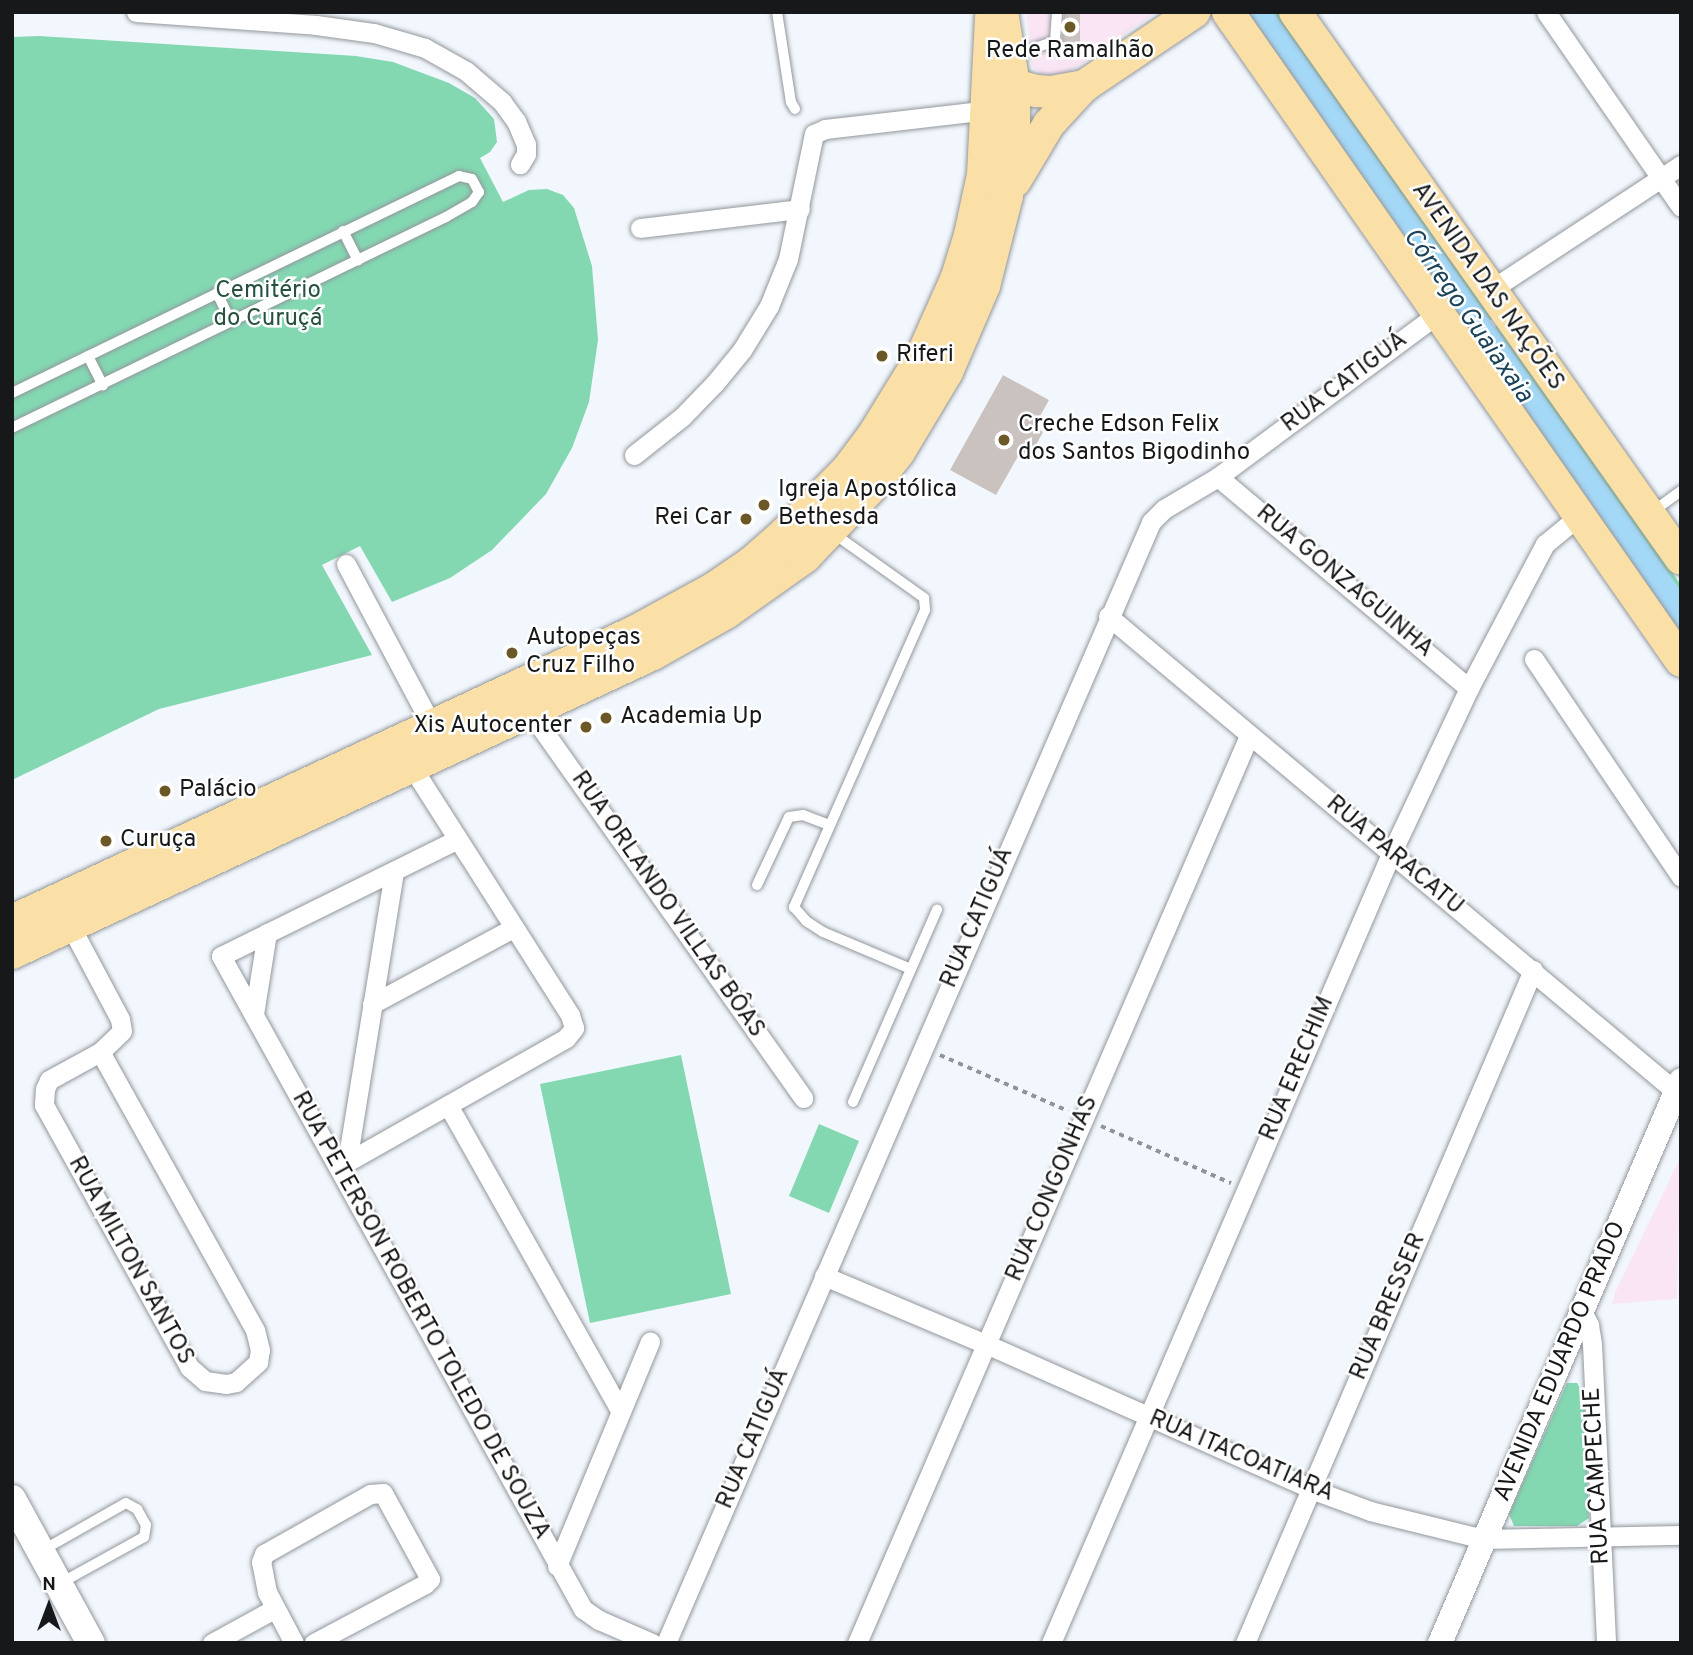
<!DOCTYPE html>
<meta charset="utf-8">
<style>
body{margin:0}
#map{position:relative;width:1693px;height:1655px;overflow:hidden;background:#f2f7fd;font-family:Overpass,sans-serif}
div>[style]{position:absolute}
.commercial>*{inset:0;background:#fae5f5}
.green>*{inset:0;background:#83d8b2}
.river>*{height:33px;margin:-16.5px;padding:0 16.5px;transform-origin:16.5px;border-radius:16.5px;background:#a4d8f7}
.building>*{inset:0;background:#cac2bf}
.path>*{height:3.5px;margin-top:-1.75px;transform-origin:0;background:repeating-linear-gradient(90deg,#909397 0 5px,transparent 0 10px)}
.roads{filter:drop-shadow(0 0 2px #92979c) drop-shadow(0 0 2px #92979c)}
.service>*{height:10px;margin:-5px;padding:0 5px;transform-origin:5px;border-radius:5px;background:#fff}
.minor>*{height:19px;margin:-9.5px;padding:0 9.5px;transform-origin:9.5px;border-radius:9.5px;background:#fff}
.tertiary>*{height:24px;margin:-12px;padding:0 12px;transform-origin:12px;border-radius:12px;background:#fff}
.secondary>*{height:28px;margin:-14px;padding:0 14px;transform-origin:14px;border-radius:14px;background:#fff}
.primary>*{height:32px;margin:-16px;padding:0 16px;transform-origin:16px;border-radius:16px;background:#fadfa6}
.dots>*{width:19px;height:19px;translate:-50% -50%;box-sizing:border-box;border:4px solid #fff;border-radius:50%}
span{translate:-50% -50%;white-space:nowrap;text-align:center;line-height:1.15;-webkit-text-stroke:5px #fff;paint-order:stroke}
.poi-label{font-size:24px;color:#17181a}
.left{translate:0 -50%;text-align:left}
.right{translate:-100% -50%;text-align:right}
.street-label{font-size:24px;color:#17181a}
.park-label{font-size:24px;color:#26513f}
.water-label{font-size:26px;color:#1b4359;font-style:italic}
.frame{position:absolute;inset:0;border:14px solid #17181a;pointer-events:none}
.north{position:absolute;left:14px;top:1571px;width:70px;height:70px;-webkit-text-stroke:5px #fff;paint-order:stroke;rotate:0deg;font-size:19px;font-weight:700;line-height:28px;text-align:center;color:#17181a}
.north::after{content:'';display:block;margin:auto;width:24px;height:32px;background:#17181a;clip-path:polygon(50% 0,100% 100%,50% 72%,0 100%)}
</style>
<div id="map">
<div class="commercial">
<i style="clip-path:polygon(1026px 12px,1157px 12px,1072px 70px,1063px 75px,1045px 77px,1032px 66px)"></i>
<i style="clip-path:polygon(1680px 1158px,1677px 1299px,1612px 1304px,1615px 1293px)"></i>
</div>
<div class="green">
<i style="clip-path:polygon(1261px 12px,1279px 12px,1494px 318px,1482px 326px)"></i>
<i style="clip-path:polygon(39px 36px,356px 56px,393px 62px,449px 83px,475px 98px,494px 119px,497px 142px,490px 152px,480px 158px,503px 202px,529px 190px,547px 189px,563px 195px,574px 208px,592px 266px,598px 340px,589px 402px,572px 448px,546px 494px,492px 550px,450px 578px,392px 602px,360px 546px,322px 565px,372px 655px,159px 709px,12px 780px,12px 37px)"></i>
<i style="clip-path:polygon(1498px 325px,1681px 585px,1681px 608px,1487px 333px)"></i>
<i style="clip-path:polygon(681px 1055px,731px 1294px,590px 1323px,540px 1084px)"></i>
<i style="clip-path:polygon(819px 1124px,859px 1141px,829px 1213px,789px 1196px)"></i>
<i style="clip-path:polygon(1567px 1383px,1577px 1383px,1584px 1396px,1589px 1518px,1577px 1526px,1514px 1526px,1509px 1514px)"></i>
</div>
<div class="river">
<i style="left:1253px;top:12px;width:744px;rotate:54.86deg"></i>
</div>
<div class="building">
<i style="clip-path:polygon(1064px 12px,1080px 12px,1080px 42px,1062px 42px)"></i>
<i style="clip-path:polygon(1003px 375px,1049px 400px,1034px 427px,1043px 432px,1030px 456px,1021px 451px,996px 495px,950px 470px)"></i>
</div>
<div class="path">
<i style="left:940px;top:1055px;width:140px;rotate:23.6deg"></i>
<i style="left:1101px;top:1126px;width:142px;rotate:23.7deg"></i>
</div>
<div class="roads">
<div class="service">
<i style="left:777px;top:12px;width:91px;rotate:81.2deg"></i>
<i style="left:791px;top:102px;width:8px;rotate:60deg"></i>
<i style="left:1012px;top:56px;width:46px;rotate:-19.2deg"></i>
<i style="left:1055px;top:41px;width:29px;rotate:-86deg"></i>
<i style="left:343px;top:231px;width:33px;rotate:63deg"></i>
<i style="left:217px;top:293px;width:32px;rotate:64deg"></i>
<i style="left:88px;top:356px;width:33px;rotate:63deg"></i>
<i style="left:12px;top:393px;width:497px;rotate:-25.9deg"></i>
<i style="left:459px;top:176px;width:13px;rotate:13deg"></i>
<i style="left:472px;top:179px;width:15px;rotate:62deg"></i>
<i style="left:479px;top:192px;width:12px;rotate:125deg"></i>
<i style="left:472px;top:202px;width:30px;rotate:150deg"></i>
<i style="left:446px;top:217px;width:483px;rotate:154.1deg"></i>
<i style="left:1652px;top:512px;width:36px;rotate:-36deg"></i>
<i style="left:833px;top:533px;width:112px;rotate:35.5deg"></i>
<i style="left:924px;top:598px;width:12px;rotate:85deg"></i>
<i style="left:925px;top:610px;width:325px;rotate:113.8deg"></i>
<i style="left:794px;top:907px;width:18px;rotate:49deg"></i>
<i style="left:806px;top:921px;width:20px;rotate:33deg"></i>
<i style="left:823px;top:932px;width:95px;rotate:22.8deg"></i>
<i style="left:757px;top:885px;width:75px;rotate:-64.8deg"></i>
<i style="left:789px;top:817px;width:14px;rotate:-8deg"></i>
<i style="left:803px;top:815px;width:28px;rotate:21deg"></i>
<i style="left:853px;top:1102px;width:210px;rotate:-66.4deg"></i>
<i style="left:43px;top:1550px;width:95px;rotate:-29.5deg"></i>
<i style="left:126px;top:1503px;width:13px;rotate:29deg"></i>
<i style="left:137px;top:1509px;width:18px;rotate:61deg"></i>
<i style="left:146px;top:1525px;width:12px;rotate:99deg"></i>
<i style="left:144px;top:1537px;width:97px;rotate:151.1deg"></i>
</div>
<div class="minor">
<i style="left:136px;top:12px;width:180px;rotate:4.1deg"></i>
<i style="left:316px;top:25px;width:59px;rotate:7.9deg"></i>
<i style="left:374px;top:33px;width:53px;rotate:16.4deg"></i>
<i style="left:425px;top:48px;width:47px;rotate:29.3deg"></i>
<i style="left:466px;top:71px;width:48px;rotate:40.7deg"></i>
<i style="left:502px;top:102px;width:24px;rotate:54deg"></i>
<i style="left:516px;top:121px;width:25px;rotate:67deg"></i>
<i style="left:526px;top:144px;width:10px;rotate:90deg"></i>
<i style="left:526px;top:154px;width:12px;rotate:121deg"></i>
<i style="left:1546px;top:12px;width:237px;rotate:55.3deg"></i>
<i style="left:640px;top:228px;width:161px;rotate:-6.8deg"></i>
<i style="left:1489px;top:291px;width:230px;rotate:-33.3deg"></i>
<i style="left:634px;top:455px;width:61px;rotate:-38.4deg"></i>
<i style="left:682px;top:417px;width:47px;rotate:-45.9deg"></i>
<i style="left:715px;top:383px;width:43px;rotate:-50.7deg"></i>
<i style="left:742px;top:350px;width:52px;rotate:-58.5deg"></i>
<i style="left:769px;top:306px;width:51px;rotate:-68deg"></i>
<i style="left:788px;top:259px;width:128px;rotate:-78.3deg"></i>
<i style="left:814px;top:134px;width:12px;rotate:-24deg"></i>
<i style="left:825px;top:129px;width:164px;rotate:-6.6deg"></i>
<i style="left:1218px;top:477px;width:328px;rotate:40.1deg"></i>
<i style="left:346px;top:564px;width:183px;rotate:62deg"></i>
<i style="left:1108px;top:616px;width:747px;rotate:39.95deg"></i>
<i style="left:1534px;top:659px;width:263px;rotate:56deg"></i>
<i style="left:530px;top:712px;width:473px;rotate:54.7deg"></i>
<i style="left:456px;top:840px;width:262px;rotate:153.7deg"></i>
<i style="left:221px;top:956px;width:747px;rotate:61deg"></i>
<i style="left:583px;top:1609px;width:19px;rotate:35deg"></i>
<i style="left:599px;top:1620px;width:58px;rotate:23.5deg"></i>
<i style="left:71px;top:927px;width:104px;rotate:62deg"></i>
<i style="left:120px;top:1019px;width:12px;rotate:81deg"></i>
<i style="left:122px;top:1031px;width:30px;rotate:136deg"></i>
<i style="left:100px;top:1052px;width:58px;rotate:151.2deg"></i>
<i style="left:49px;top:1080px;width:10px;rotate:114deg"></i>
<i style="left:45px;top:1089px;width:16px;rotate:94deg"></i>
<i style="left:44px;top:1105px;width:299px;rotate:61deg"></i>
<i style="left:189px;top:1367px;width:21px;rotate:41deg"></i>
<i style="left:205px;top:1381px;width:21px;rotate:8deg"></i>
<i style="left:226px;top:1384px;width:10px;rotate:-11deg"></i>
<i style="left:236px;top:1382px;width:30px;rotate:-42deg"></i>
<i style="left:258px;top:1362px;width:12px;rotate:-81deg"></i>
<i style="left:260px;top:1350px;width:21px;rotate:-104deg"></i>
<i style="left:255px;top:1330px;width:318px;rotate:-119.1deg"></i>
<i style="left:372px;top:1004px;width:160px;rotate:-28.3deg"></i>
<i style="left:254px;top:1014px;width:82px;rotate:-80.9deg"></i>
<i style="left:448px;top:1105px;width:352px;rotate:60.6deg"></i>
<i style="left:347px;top:1162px;width:295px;rotate:-80.8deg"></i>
<i style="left:340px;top:1166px;width:260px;rotate:-29.5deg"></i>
<i style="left:566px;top:1038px;width:13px;rotate:-51deg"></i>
<i style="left:574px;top:1028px;width:14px;rotate:-107deg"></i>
<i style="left:570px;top:1015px;width:294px;rotate:-122.5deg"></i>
<i style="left:824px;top:1276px;width:176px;rotate:22.8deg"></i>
<i style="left:986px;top:1344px;width:356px;rotate:24deg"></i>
<i style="left:1311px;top:1489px;width:63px;rotate:20.4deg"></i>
<i style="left:1370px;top:1511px;width:117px;rotate:13.8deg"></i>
<i style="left:1484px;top:1539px;width:197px;rotate:-1.2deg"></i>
<i style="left:1582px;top:1311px;width:16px;rotate:63deg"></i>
<i style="left:1589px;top:1325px;width:19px;rotate:81deg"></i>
<i style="left:1592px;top:1344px;width:299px;rotate:87.3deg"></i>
<i style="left:557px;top:1566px;width:243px;rotate:-67.5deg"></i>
<i style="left:212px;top:1643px;width:71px;rotate:-28.7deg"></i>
<i style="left:294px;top:1643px;width:58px;rotate:-117.9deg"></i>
<i style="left:267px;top:1592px;width:31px;rotate:-101deg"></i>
<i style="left:261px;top:1562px;width:9px;rotate:-69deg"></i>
<i style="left:264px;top:1554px;width:122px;rotate:-29.5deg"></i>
<i style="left:370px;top:1494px;width:13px;rotate:-4deg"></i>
<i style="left:383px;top:1493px;width:98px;rotate:61.3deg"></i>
<i style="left:430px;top:1579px;width:7px;rotate:135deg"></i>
<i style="left:425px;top:1584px;width:126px;rotate:152deg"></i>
<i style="left:666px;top:1643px;width:1221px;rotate:-66.6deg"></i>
<i style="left:1151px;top:522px;width:18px;rotate:-45deg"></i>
<i style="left:1164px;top:509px;width:63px;rotate:-30.7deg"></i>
<i style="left:1218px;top:477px;width:275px;rotate:-36.6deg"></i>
<i style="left:857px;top:1643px;width:988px;rotate:-66.63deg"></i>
<i style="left:1051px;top:1643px;width:859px;rotate:-66.69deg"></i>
<i style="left:1391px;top:854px;width:183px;rotate:-64.8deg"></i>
<i style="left:1469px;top:688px;width:163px;rotate:-62.2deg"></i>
<i style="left:1545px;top:544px;width:44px;rotate:-39.5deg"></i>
<i style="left:1245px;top:1643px;width:732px;rotate:-66.83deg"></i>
</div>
<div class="tertiary">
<i style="left:1440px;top:1643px;width:612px;rotate:-66.83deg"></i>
</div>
<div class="secondary">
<i style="left:12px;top:1499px;width:164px;rotate:61.3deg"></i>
</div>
<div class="primary">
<i style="left:1228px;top:12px;width:791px;rotate:55.09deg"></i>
<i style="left:1295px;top:12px;width:669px;rotate:54.79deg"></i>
<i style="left:1001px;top:74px;width:17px;rotate:40deg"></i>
<i style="left:1014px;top:85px;width:23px;rotate:15deg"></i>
<i style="left:1036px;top:91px;width:15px;rotate:4deg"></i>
<i style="left:1051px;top:92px;width:34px;rotate:-10deg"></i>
<i style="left:1015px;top:181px;width:66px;rotate:-59.2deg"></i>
<i style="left:1049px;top:124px;width:52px;rotate:-47.4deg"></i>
<i style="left:1084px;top:86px;width:133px;rotate:-33.9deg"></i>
<i style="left:12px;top:921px;width:686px;rotate:-24.92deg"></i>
<i style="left:634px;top:632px;width:90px;rotate:-28.6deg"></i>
<i style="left:713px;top:589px;width:46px;rotate:-34.4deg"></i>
<i style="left:751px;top:563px;width:44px;rotate:-41.3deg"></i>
<i style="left:784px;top:534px;width:90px;rotate:-45.5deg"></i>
<i style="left:847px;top:470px;width:45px;rotate:-53.1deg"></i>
<i style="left:874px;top:434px;width:89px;rotate:-58.3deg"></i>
<i style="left:921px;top:358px;width:89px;rotate:-66deg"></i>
<i style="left:957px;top:277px;width:44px;rotate:-72.8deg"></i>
<i style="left:970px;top:235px;width:61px;rotate:-77.8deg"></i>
<i style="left:983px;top:175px;width:158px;rotate:-87.1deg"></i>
<i style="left:12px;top:953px;width:707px;rotate:-25.01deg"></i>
<i style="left:653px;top:654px;width:84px;rotate:-29.3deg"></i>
<i style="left:726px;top:613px;width:97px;rotate:-35.3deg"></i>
<i style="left:805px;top:557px;width:94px;rotate:-46.3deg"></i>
<i style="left:870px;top:489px;width:47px;rotate:-51.9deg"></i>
<i style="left:899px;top:452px;width:93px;rotate:-59deg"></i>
<i style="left:947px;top:372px;width:94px;rotate:-66.7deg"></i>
<i style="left:984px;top:286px;width:93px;rotate:-75.7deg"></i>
<i style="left:1007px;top:196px;width:67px;rotate:-84deg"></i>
<i style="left:1014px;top:129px;width:44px;rotate:-90deg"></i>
<i style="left:1014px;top:85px;width:74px;rotate:-99.3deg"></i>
</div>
</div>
<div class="dots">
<i style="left:1070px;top:27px;background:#6c5726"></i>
<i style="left:882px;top:356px;background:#6c5726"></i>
<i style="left:1004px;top:440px;background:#6c5726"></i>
<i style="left:764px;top:505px;background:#6c5726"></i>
<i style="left:746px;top:519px;background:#6c5726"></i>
<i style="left:512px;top:653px;background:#6c5726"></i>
<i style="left:606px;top:718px;background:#6c5726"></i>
<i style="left:586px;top:727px;background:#6c5726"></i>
<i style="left:165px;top:791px;background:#6c5726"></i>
<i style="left:106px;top:841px;background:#6c5726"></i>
</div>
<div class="poi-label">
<span style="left:1070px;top:52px">Rede Ramalhão</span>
<span class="left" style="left:896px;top:356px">Riferi</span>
<span class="left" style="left:1018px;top:440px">Creche Edson Felix<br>dos Santos Bigodinho</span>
<span class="left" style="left:778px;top:505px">Igreja Apostólica<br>Bethesda</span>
<span class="right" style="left:732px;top:519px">Rei Car</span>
<span class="left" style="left:526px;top:653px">Autopeças<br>Cruz Filho</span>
<span class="left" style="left:620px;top:718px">Academia Up</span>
<span class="right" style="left:572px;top:727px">Xis Autocenter</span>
<span class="left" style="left:179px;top:791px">Palácio</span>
<span class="left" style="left:120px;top:841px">Curuça</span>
</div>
<div class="street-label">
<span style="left:1487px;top:287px;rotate:55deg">AVENIDA DAS NAÇÕES</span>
<span style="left:1345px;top:383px;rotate:-37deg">RUA CATIGUÁ</span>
<span style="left:1344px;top:582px;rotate:40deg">RUA GONZAGUINHA</span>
<span style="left:1394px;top:856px;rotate:40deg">RUA PARACATU</span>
<span style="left:667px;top:905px;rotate:55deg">RUA ORLANDO VILLAS BÔAS</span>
<span style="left:978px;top:918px;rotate:-67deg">RUA CATIGUÁ</span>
<span style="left:1298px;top:1069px;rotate:-67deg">RUA ERECHIM</span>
<span style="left:1053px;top:1189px;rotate:-67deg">RUA CONGONHAS</span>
<span style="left:130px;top:1261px;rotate:61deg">RUA MILTON SANTOS</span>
<span style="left:1389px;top:1307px;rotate:-67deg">RUA BRESSER</span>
<span style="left:420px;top:1316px;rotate:61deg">RUA PETERSON ROBERTO TOLEDO DE SOUZA</span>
<span style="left:1561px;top:1362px;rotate:-67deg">AVENIDA EDUARDO PRADO</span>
<span style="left:754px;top:1439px;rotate:-67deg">RUA CATIGUÁ</span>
<span style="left:1241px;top:1457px;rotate:23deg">RUA ITACOATIARA</span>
<span style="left:1598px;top:1476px;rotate:-93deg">RUA CAMPECHE</span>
</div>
<div class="park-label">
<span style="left:268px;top:306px">Cemitério<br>do Curuçá</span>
</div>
<div class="water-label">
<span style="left:1467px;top:316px;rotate:55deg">Córrego Guaiaxaia</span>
</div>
<div class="frame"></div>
<div class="north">N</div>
</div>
